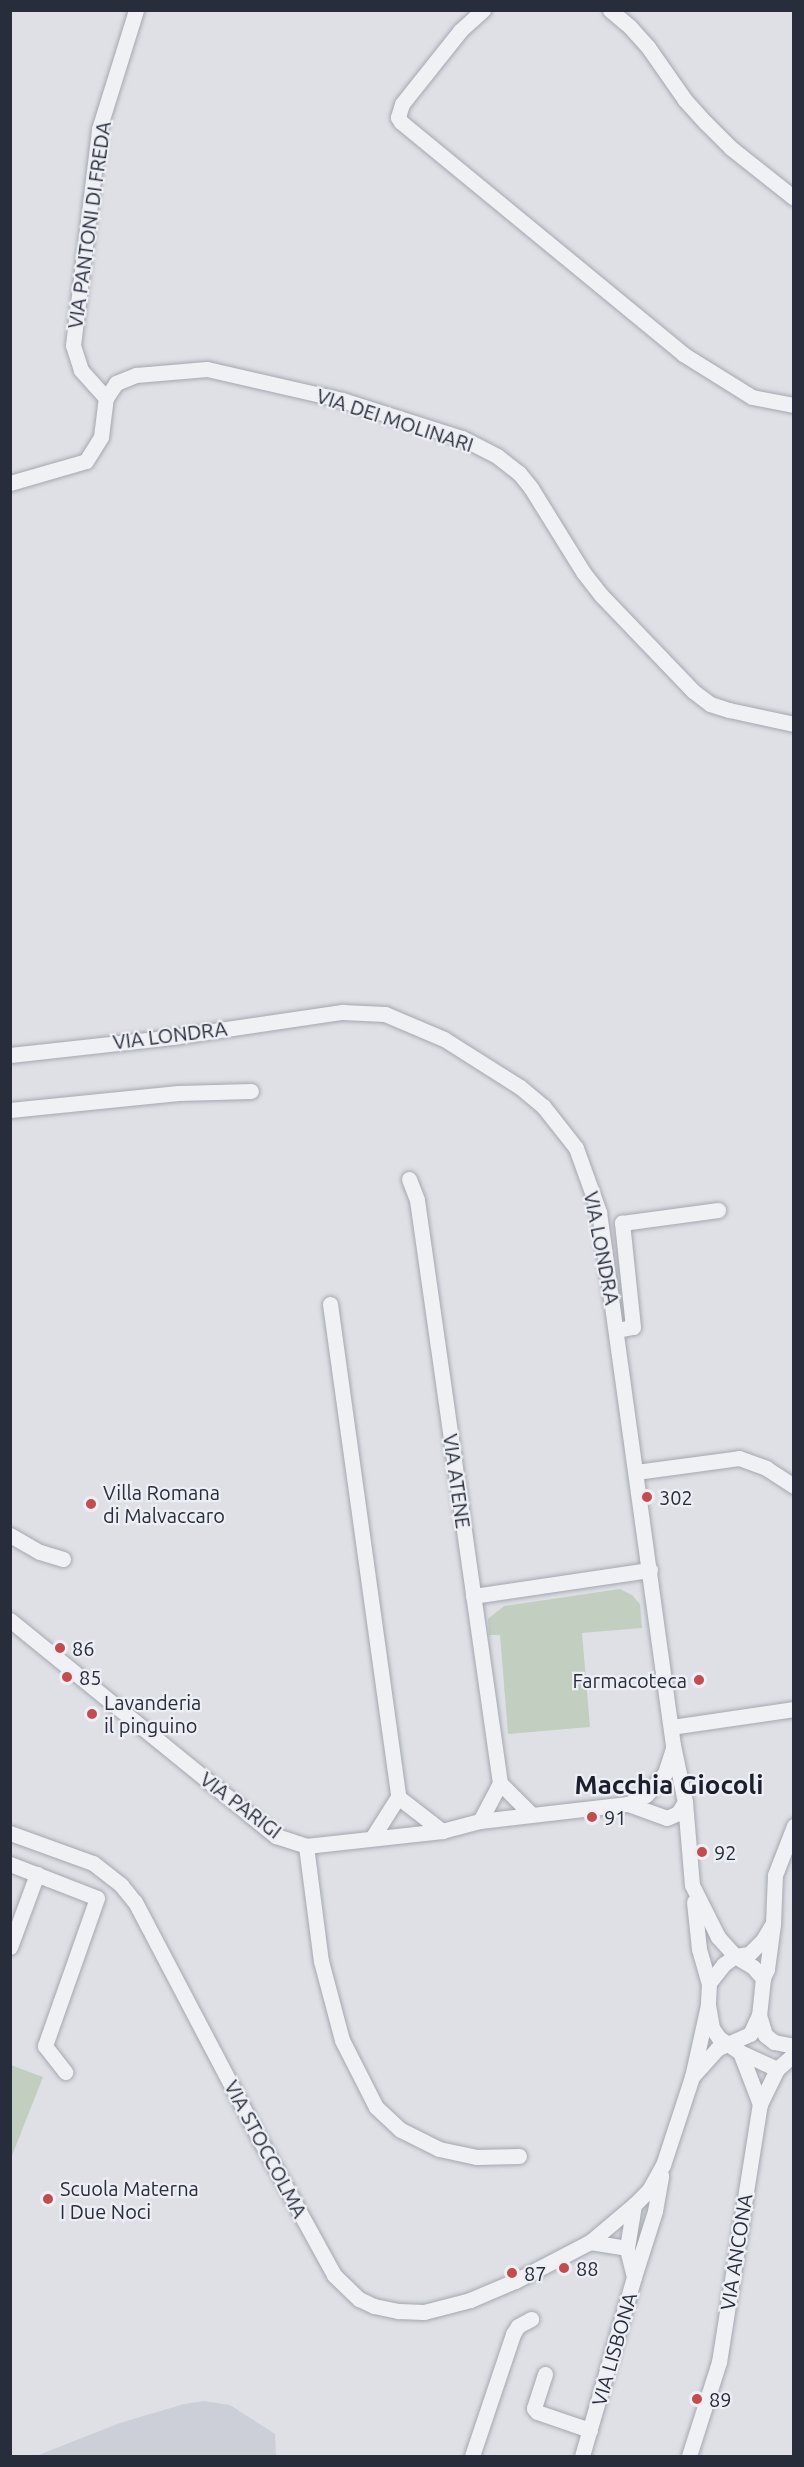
<!DOCTYPE html>
<style>
body{margin:0}
#map{position:relative;width:804px;height:2467px;overflow:hidden;background:#dee0e6;font-family:Ubuntu,sans-serif}
div>[style]{position:absolute}
.built>*{inset:0;background:#cccfd7}
.green>*{inset:0;background:#c2cfc0}
.roads{filter:drop-shadow(0 0 2px #a4a7af) drop-shadow(0 0 2px #a4a7af)}
.minor>*{height:15px;margin:-7.5px;padding:0 7.5px;transform-origin:7.5px;border-radius:7.5px;background:#f0f1f5}
.dots>*{width:16px;height:16px;translate:-50% -50%;box-sizing:border-box;border:3px solid #edeff4;border-radius:50%}
span{translate:-50% -50%;white-space:nowrap;text-align:center;line-height:1.15;-webkit-text-stroke:4.5px #edeff4;paint-order:stroke}
.street-label{font-size:20px;color:#282d3b}
.poi-label{font-size:20px;color:#282d3b}
.left{translate:0 -50%;text-align:left}
.right{translate:-100% -50%;text-align:right}
.district-label{font-size:26px;color:#1b1e2c;font-weight:700}
.frame{position:absolute;inset:0;border:12px solid #282d3b;pointer-events:none}
</style>
<div id="map">
<div class="built">
<i style="clip-path:polygon(204px 2401px,230px 2405px,275px 2434px,276px 2456px,36px 2456px,120px 2423px,184px 2404px)"></i>
</div>
<div class="green">
<i style="clip-path:polygon(620px 1589px,632px 1595px,640px 1604px,642px 1628px,582px 1633px,590px 1727px,508px 1734px,500px 1635px,489px 1635px,488px 1619px,504px 1606px)"></i>
<i style="clip-path:polygon(11px 2065px,43px 2077px,11px 2158px)"></i>
</div>
<div class="roads">
<div class="minor">
<i style="left:483px;top:10px;width:31px;rotate:138deg"></i>
<i style="left:460px;top:31px;width:93px;rotate:128.5deg"></i>
<i style="left:402px;top:104px;width:14px;rotate:107deg"></i>
<i style="left:398px;top:117px;width:6px;rotate:59deg"></i>
<i style="left:401px;top:122px;width:365px;rotate:39.4deg"></i>
<i style="left:683px;top:354px;width:81px;rotate:31.9deg"></i>
<i style="left:752px;top:397px;width:43px;rotate:10.8deg"></i>
<i style="left:610px;top:10px;width:26px;rotate:40deg"></i>
<i style="left:630px;top:27px;width:27px;rotate:48deg"></i>
<i style="left:648px;top:47px;width:65px;rotate:55.1deg"></i>
<i style="left:685px;top:100px;width:31px;rotate:48deg"></i>
<i style="left:706px;top:123px;width:35px;rotate:45deg"></i>
<i style="left:731px;top:148px;width:80px;rotate:38.4deg"></i>
<i style="left:106px;top:398px;width:38px;rotate:-132deg"></i>
<i style="left:81px;top:370px;width:26px;rotate:-108deg"></i>
<i style="left:73px;top:345px;width:218px;rotate:-83.1deg"></i>
<i style="left:99px;top:129px;width:125px;rotate:-72.7deg"></i>
<i style="left:10px;top:483px;width:79px;rotate:-16.1deg"></i>
<i style="left:86px;top:461px;width:28px;rotate:-58deg"></i>
<i style="left:101px;top:437px;width:39px;rotate:-83deg"></i>
<i style="left:106px;top:398px;width:18px;rotate:-56deg"></i>
<i style="left:116px;top:383px;width:22px;rotate:-22deg"></i>
<i style="left:136px;top:375px;width:71px;rotate:-4.8deg"></i>
<i style="left:207px;top:369px;width:139px;rotate:12.9deg"></i>
<i style="left:342px;top:400px;width:126px;rotate:17.6deg"></i>
<i style="left:462px;top:438px;width:39px;rotate:27deg"></i>
<i style="left:497px;top:456px;width:28px;rotate:38deg"></i>
<i style="left:519px;top:473px;width:19px;rotate:51deg"></i>
<i style="left:531px;top:488px;width:99px;rotate:58.2deg"></i>
<i style="left:583px;top:572px;width:29px;rotate:52deg"></i>
<i style="left:601px;top:595px;width:133px;rotate:46.2deg"></i>
<i style="left:693px;top:691px;width:21px;rotate:37deg"></i>
<i style="left:710px;top:704px;width:20px;rotate:18deg"></i>
<i style="left:729px;top:710px;width:66px;rotate:12.2deg"></i>
<i style="left:10px;top:1055px;width:163px;rotate:-6.3deg"></i>
<i style="left:172px;top:1037px;width:172px;rotate:-8.4deg"></i>
<i style="left:342px;top:1012px;width:43px;rotate:2.7deg"></i>
<i style="left:385px;top:1014px;width:64px;rotate:23deg"></i>
<i style="left:444px;top:1039px;width:90px;rotate:32.3deg"></i>
<i style="left:520px;top:1087px;width:30px;rotate:40deg"></i>
<i style="left:543px;top:1106px;width:53px;rotate:51.8deg"></i>
<i style="left:576px;top:1148px;width:68px;rotate:70.2deg"></i>
<i style="left:599px;top:1212px;width:538px;rotate:82.1deg"></i>
<i style="left:673px;top:1745px;width:58px;rotate:78.1deg"></i>
<i style="left:685px;top:1802px;width:83px;rotate:85.2deg"></i>
<i style="left:692px;top:1885px;width:58px;rotate:63.4deg"></i>
<i style="left:718px;top:1937px;width:25px;rotate:48deg"></i>
<i style="left:735px;top:1956px;width:21px;rotate:31deg"></i>
<i style="left:753px;top:1967px;width:15px;rotate:48deg"></i>
<i style="left:763px;top:1978px;width:37px;rotate:96deg"></i>
<i style="left:759px;top:2015px;width:21px;rotate:115deg"></i>
<i style="left:750px;top:2034px;width:36px;rotate:156deg"></i>
<i style="left:717px;top:2049px;width:38px;rotate:132deg"></i>
<i style="left:10px;top:1110px;width:169px;rotate:-5.8deg"></i>
<i style="left:178px;top:1093px;width:73px;rotate:-1.6deg"></i>
<i style="left:409px;top:1179px;width:22px;rotate:69deg"></i>
<i style="left:417px;top:1200px;width:589px;rotate:81.9deg"></i>
<i style="left:330px;top:1304px;width:498px;rotate:82.1deg"></i>
<i style="left:617px;top:1330px;width:16px;rotate:-11deg"></i>
<i style="left:633px;top:1327px;width:105px;rotate:-96deg"></i>
<i style="left:622px;top:1223px;width:97px;rotate:-7.7deg"></i>
<i style="left:636px;top:1472px;width:104px;rotate:-7.7deg"></i>
<i style="left:739px;top:1458px;width:29px;rotate:20deg"></i>
<i style="left:766px;top:1468px;width:33px;rotate:33deg"></i>
<i style="left:10px;top:1535px;width:34px;rotate:30deg"></i>
<i style="left:40px;top:1552px;width:24px;rotate:17deg"></i>
<i style="left:473px;top:1596px;width:179px;rotate:-8.4deg"></i>
<i style="left:10px;top:1620px;width:343px;rotate:39.1deg"></i>
<i style="left:276px;top:1836px;width:32px;rotate:18deg"></i>
<i style="left:306px;top:1846px;width:137px;rotate:-6.3deg"></i>
<i style="left:442px;top:1831px;width:39px;rotate:-15deg"></i>
<i style="left:480px;top:1821px;width:149px;rotate:-6.6deg"></i>
<i style="left:628px;top:1804px;width:20px;rotate:-27deg"></i>
<i style="left:646px;top:1795px;width:29px;rotate:-49deg"></i>
<i style="left:665px;top:1773px;width:26px;rotate:-72deg"></i>
<i style="left:671px;top:1727px;width:124px;rotate:-8.3deg"></i>
<i style="left:500px;top:1783px;width:44px;rotate:45deg"></i>
<i style="left:398px;top:1797px;width:56px;rotate:37.7deg"></i>
<i style="left:628px;top:1804px;width:41px;rotate:19.7deg"></i>
<i style="left:667px;top:1818px;width:12px;rotate:-24deg"></i>
<i style="left:678px;top:1813px;width:13px;rotate:-58deg"></i>
<i style="left:480px;top:1821px;width:43px;rotate:-62.2deg"></i>
<i style="left:10px;top:1833px;width:88px;rotate:19.9deg"></i>
<i style="left:93px;top:1863px;width:36px;rotate:38deg"></i>
<i style="left:121px;top:1885px;width:22px;rotate:51deg"></i>
<i style="left:135px;top:1902px;width:271px;rotate:62.3deg"></i>
<i style="left:261px;top:2142px;width:152px;rotate:61.2deg"></i>
<i style="left:334px;top:2275px;width:35px;rotate:44deg"></i>
<i style="left:359px;top:2299px;width:17px;rotate:25deg"></i>
<i style="left:374px;top:2306px;width:25px;rotate:12deg"></i>
<i style="left:398px;top:2311px;width:26px;rotate:2deg"></i>
<i style="left:424px;top:2312px;width:48px;rotate:-14.6deg"></i>
<i style="left:470px;top:2300px;width:49px;rotate:-22.9deg"></i>
<i style="left:515px;top:2281px;width:85px;rotate:-27.5deg"></i>
<i style="left:590px;top:2242px;width:57px;rotate:-40.1deg"></i>
<i style="left:634px;top:2205px;width:21px;rotate:-45deg"></i>
<i style="left:649px;top:2190px;width:29px;rotate:-61deg"></i>
<i style="left:663px;top:2165px;width:93px;rotate:-71.8deg"></i>
<i style="left:692px;top:2077px;width:74px;rotate:-77.5deg"></i>
<i style="left:372px;top:1838px;width:49px;rotate:-57.6deg"></i>
<i style="left:306px;top:1846px;width:116px;rotate:82.6deg"></i>
<i style="left:321px;top:1961px;width:82px;rotate:75.1deg"></i>
<i style="left:342px;top:2040px;width:75px;rotate:63.1deg"></i>
<i style="left:376px;top:2107px;width:34px;rotate:43deg"></i>
<i style="left:401px;top:2130px;width:42px;rotate:26.6deg"></i>
<i style="left:439px;top:2149px;width:39px;rotate:12deg"></i>
<i style="left:477px;top:2157px;width:42px;rotate:-1.4deg"></i>
<i style="left:10px;top:1864px;width:93px;rotate:21.3deg"></i>
<i style="left:97px;top:1898px;width:157px;rotate:109.4deg"></i>
<i style="left:45px;top:2046px;width:33px;rotate:52deg"></i>
<i style="left:694px;top:1902px;width:47px;rotate:83.9deg"></i>
<i style="left:699px;top:1949px;width:35px;rotate:74deg"></i>
<i style="left:709px;top:1983px;width:22px;rotate:93deg"></i>
<i style="left:708px;top:2005px;width:23px;rotate:80deg"></i>
<i style="left:712px;top:2028px;width:12px;rotate:55deg"></i>
<i style="left:719px;top:2038px;width:25px;rotate:34deg"></i>
<i style="left:740px;top:2052px;width:41px;rotate:24.7deg"></i>
<i style="left:10px;top:1947px;width:78px;rotate:-69.7deg"></i>
<i style="left:763px;top:1978px;width:10px;rotate:-66deg"></i>
<i style="left:767px;top:1969px;width:45px;rotate:-82.4deg"></i>
<i style="left:773px;top:1924px;width:49px;rotate:-87.7deg"></i>
<i style="left:775px;top:1875px;width:53px;rotate:-68.8deg"></i>
<i style="left:709px;top:1983px;width:24px;rotate:-52deg"></i>
<i style="left:724px;top:1964px;width:14px;rotate:-36deg"></i>
<i style="left:735px;top:1956px;width:14px;rotate:-8deg"></i>
<i style="left:749px;top:1954px;width:20px;rotate:-45deg"></i>
<i style="left:763px;top:1940px;width:16px;rotate:-60deg"></i>
<i style="left:759px;top:2015px;width:21px;rotate:73deg"></i>
<i style="left:765px;top:2035px;width:11px;rotate:38deg"></i>
<i style="left:774px;top:2042px;width:20px;rotate:11deg"></i>
<i style="left:740px;top:2052px;width:56px;rotate:69deg"></i>
<i style="left:590px;top:2242px;width:37px;rotate:9deg"></i>
<i style="left:634px;top:2277px;width:69px;rotate:-72.3deg"></i>
<i style="left:655px;top:2211px;width:36px;rotate:-80deg"></i>
<i style="left:545px;top:2374px;width:36px;rotate:108deg"></i>
<i style="left:534px;top:2408px;width:5px;rotate:53deg"></i>
<i style="left:537px;top:2412px;width:56px;rotate:18.8deg"></i>
<i style="left:472px;top:2456px;width:129px;rotate:-71.4deg"></i>
<i style="left:513px;top:2334px;width:9px;rotate:-58deg"></i>
<i style="left:518px;top:2326px;width:15px;rotate:-28deg"></i>
<i style="left:582px;top:2456px;width:186px;rotate:-73.8deg"></i>
<i style="left:634px;top:2277px;width:30px;rotate:-104deg"></i>
<i style="left:627px;top:2248px;width:44px;rotate:-80.8deg"></i>
<i style="left:689px;top:2456px;width:99px;rotate:-72.3deg"></i>
<i style="left:719px;top:2362px;width:261px;rotate:-81deg"></i>
<i style="left:760px;top:2104px;width:39px;rotate:-64deg"></i>
<i style="left:777px;top:2069px;width:23px;rotate:-41deg"></i>
</div>
</div>
<div class="dots">
<i style="left:647px;top:1497px;background:#c24c4f"></i>
<i style="left:91px;top:1504px;background:#c24c4f"></i>
<i style="left:60px;top:1648px;background:#c24c4f"></i>
<i style="left:67px;top:1677px;background:#c24c4f"></i>
<i style="left:699px;top:1680px;background:#c24c4f"></i>
<i style="left:92px;top:1714px;background:#c24c4f"></i>
<i style="left:592px;top:1817px;background:#c24c4f"></i>
<i style="left:702px;top:1852px;background:#c24c4f"></i>
<i style="left:48px;top:2199px;background:#c24c4f"></i>
<i style="left:564px;top:2268px;background:#c24c4f"></i>
<i style="left:512px;top:2273px;background:#c24c4f"></i>
<i style="left:697px;top:2399px;background:#c24c4f"></i>
</div>
<div class="street-label">
<span style="left:89px;top:225px;rotate:-82deg">VIA PANTONI DI FREDA</span>
<span style="left:395px;top:420px;rotate:18deg">VIA DEI MOLINARI</span>
<span style="left:170px;top:1035px;rotate:-7deg">VIA LONDRA</span>
<span style="left:602px;top:1248px;rotate:79deg">VIA LONDRA</span>
<span style="left:457px;top:1481px;rotate:82deg">VIA ATENE</span>
<span style="left:241px;top:1805px;rotate:37deg">VIA PARIGI</span>
<span style="left:266px;top:2149px;rotate:62deg">VIA STOCCOLMA</span>
<span style="left:736px;top:2252px;rotate:-81deg">VIA ANCONA</span>
<span style="left:614px;top:2349px;rotate:-74deg">VIA LISBONA</span>
</div>
<div class="poi-label">
<span class="left" style="left:103px;top:1504px">Villa Romana<br>di Malvaccaro</span>
<span class="left" style="left:659px;top:1497px">302</span>
<span class="left" style="left:72px;top:1648px">86</span>
<span class="left" style="left:79px;top:1677px">85</span>
<span class="right" style="left:687px;top:1680px">Farmacoteca</span>
<span class="left" style="left:104px;top:1714px">Lavanderia<br>il pinguino</span>
<span class="left" style="left:604px;top:1817px">91</span>
<span class="left" style="left:714px;top:1852px">92</span>
<span class="left" style="left:60px;top:2200px">Scuola Materna<br>I Due Noci</span>
<span class="left" style="left:576px;top:2268px">88</span>
<span class="left" style="left:524px;top:2273px">87</span>
<span class="left" style="left:709px;top:2399px">89</span>
</div>
<div class="district-label">
<span style="left:669px;top:1785px">Macchia Giocoli</span>
</div>
<div class="frame"></div>
</div>
